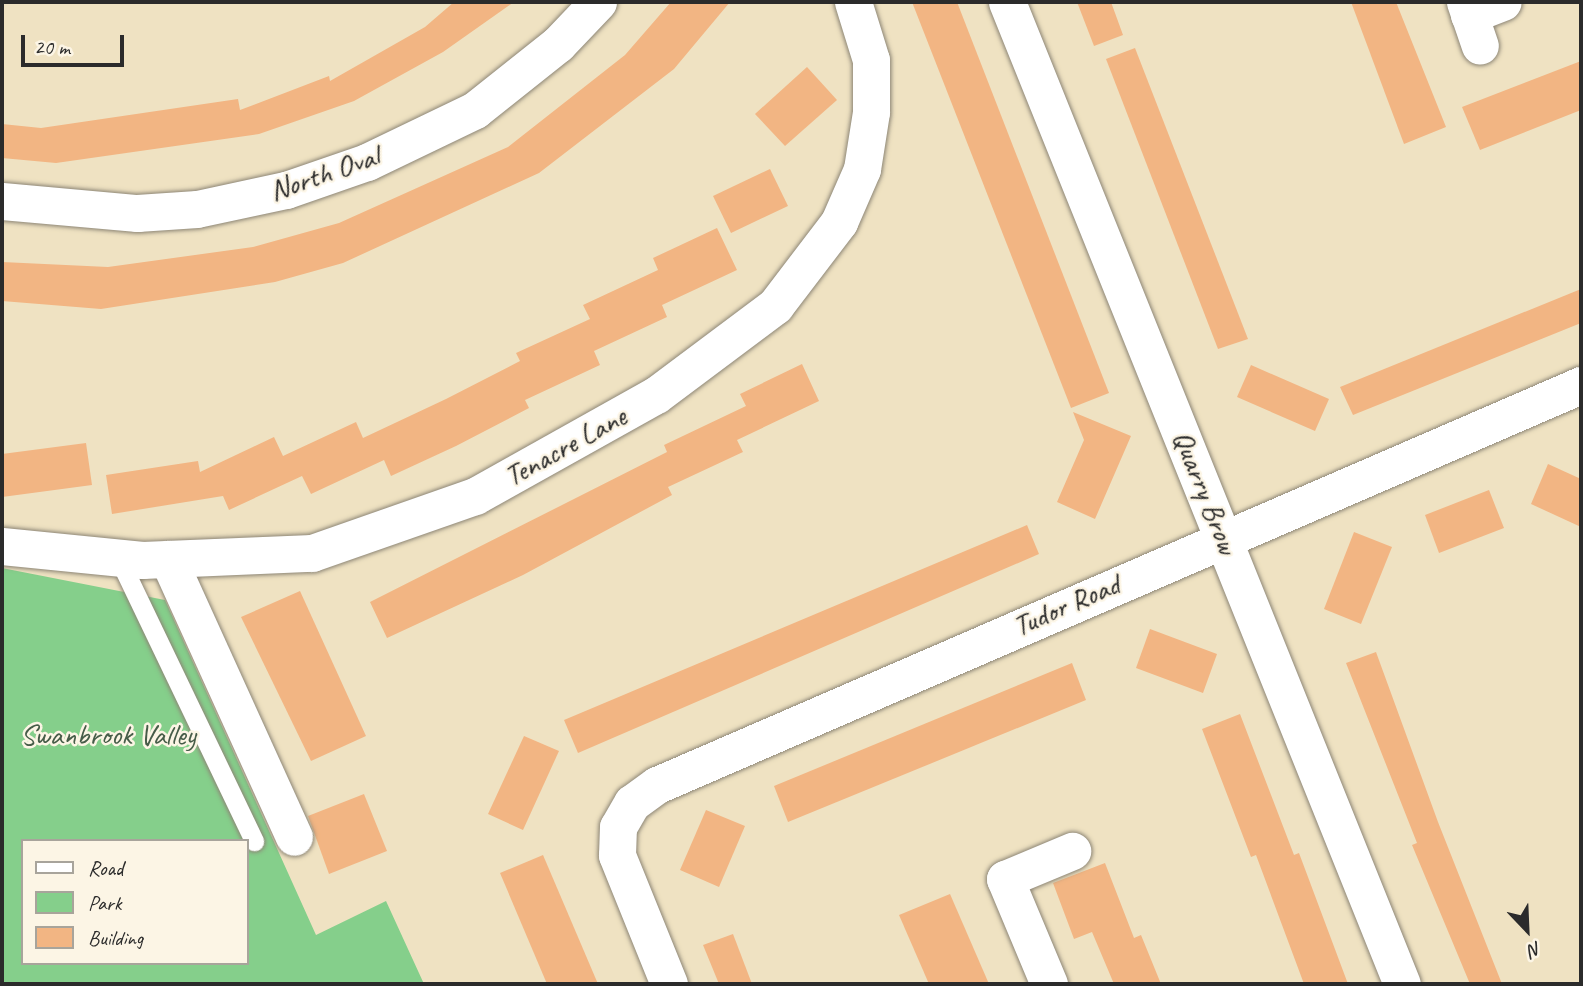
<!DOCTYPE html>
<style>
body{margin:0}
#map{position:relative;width:1583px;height:986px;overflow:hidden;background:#efe2c2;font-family:Caveat,sans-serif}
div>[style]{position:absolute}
.green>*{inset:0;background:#85cf8b}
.building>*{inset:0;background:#f2b583}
.roads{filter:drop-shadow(0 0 2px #8d8676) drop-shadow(0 0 2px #8d8676)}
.service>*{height:19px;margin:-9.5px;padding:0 9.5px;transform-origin:9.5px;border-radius:9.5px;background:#fff}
.minor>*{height:37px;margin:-18.5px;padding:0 18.5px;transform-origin:18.5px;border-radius:18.5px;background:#fff}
span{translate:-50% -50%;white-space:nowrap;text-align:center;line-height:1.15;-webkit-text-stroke:5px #fcf5e5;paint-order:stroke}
.street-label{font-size:30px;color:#2b2b2b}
.park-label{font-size:30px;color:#465c48}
.frame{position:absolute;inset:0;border:4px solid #2b2b2b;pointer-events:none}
.legend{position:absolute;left:21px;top:839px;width:228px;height:126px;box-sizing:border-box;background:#fcf5e5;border:2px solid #a8a49b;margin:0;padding:9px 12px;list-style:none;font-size:21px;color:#2b2b2b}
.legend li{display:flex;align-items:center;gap:14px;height:35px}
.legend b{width:35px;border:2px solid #a8a49b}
.north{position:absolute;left:1492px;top:895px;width:70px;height:70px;-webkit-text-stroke:5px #fcf5e5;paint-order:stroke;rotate:157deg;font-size:19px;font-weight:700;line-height:28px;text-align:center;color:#2b2b2b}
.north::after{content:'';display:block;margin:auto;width:24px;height:32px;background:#2b2b2b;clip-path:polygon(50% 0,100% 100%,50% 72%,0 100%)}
.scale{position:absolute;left:21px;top:35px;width:103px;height:32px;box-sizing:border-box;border:4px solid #2b2b2b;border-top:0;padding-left:9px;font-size:21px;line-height:24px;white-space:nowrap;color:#2b2b2b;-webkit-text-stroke:5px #fcf5e5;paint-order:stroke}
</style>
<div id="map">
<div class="green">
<i style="clip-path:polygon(evenodd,2px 568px,165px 600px,316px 935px,386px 901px,424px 984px,2px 984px,2px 568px,23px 841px,247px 841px,247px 963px,23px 963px,23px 841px)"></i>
</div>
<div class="building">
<i style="clip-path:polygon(454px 2px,514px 2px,443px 52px,354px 101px,259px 134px,56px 163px,2px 158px,2px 124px,41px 128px,238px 99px,240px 110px,329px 76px,330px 81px,425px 27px)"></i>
<i style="clip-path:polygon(671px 2px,730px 2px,674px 69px,539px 173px,343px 263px,275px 282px,101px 309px,2px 301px,2px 262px,108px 267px,253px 247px,339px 223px,508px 147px,625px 55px)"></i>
<i style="clip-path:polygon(912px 2px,957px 2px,1109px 393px,1071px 408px)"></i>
<i style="clip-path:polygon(1077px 2px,1111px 2px,1123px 35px,1094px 46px)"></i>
<i style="clip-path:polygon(1351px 2px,1396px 2px,1446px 127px,1404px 144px)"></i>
<i style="clip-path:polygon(1135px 48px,1248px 339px,1218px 349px,1106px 59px)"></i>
<i style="clip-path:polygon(1581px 61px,1581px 110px,1480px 150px,1462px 107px)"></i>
<i style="clip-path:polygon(807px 67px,837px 100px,785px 146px,755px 114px)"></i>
<i style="clip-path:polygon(770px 169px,788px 206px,731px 233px,713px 196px)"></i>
<i style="clip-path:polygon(717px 228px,737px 270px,662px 305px,667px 317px,594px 351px,600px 365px,525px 400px,529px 408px,456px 446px,391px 476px,384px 460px,311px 494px,302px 476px,229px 510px,223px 496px,112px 514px,106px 475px,198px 461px,200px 472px,274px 437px,283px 456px,356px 422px,363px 438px,446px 399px,520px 361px,516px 353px,590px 319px,583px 305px,658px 270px,653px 258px)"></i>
<i style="clip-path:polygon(1581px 289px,1581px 323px,1353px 415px,1340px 387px)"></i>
<i style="clip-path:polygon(802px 364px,819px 401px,737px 440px,743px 452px,668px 487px,672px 495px,523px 575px,387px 638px,370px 602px,667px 452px,664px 445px,746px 406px,740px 394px)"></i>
<i style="clip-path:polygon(1251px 365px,1329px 399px,1315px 431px,1237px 397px)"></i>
<i style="clip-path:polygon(1073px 412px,1131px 436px,1095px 519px,1057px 502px,1084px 440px)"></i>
<i style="clip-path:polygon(86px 443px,92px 485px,2px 497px,2px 454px)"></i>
<i style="clip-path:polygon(1548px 464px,1581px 479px,1581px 527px,1531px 504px)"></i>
<i style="clip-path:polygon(1489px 490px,1504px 528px,1439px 553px,1425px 515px)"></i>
<i style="clip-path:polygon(1027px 525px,1039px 554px,578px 753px,564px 720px)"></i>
<i style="clip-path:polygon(1354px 532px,1392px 547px,1361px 624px,1324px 609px)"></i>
<i style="clip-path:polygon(300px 591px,366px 736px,311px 761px,241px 617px)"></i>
<i style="clip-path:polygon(1150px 629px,1217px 654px,1203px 693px,1136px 668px)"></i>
<i style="clip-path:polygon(1376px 652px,1438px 822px,1502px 984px,1470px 984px,1412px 845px,1417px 843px,1346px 663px)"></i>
<i style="clip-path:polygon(1072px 663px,1086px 700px,788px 822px,774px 786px)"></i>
<i style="clip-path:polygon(1240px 714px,1294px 855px,1299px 853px,1348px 984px,1304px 984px,1256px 855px,1251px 857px,1202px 729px)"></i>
<i style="clip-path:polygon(524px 736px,559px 751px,523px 830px,488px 814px)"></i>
<i style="clip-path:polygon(364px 794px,387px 851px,329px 874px,308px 816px)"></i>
<i style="clip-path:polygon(706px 810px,745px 826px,719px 887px,680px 870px)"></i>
<i style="clip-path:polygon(543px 855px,598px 984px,547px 984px,500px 873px)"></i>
<i style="clip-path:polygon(1105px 863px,1134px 938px,1141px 935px,1161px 984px,1114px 984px,1092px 932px,1074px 939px,1053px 883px)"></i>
<i style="clip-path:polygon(950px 894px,989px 984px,929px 984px,899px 915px)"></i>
<i style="clip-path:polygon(733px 934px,752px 984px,719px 984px,703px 945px)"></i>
</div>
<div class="roads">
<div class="service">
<i style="left:119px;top:559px;width:313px;rotate:64.4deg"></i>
</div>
<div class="minor">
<i style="left:1007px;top:2px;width:1058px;rotate:68.09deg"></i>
<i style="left:1465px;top:2px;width:46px;rotate:71.2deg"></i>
<i style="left:1469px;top:15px;width:36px;rotate:-21deg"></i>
<i style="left:2px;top:201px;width:136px;rotate:5.1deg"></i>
<i style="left:137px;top:213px;width:60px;rotate:-3.8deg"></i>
<i style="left:197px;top:209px;width:91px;rotate:-12.1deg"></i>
<i style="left:286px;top:190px;width:86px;rotate:-19.1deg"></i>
<i style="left:367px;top:162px;width:120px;rotate:-25.7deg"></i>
<i style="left:475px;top:110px;width:106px;rotate:-38.5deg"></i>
<i style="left:558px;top:44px;width:58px;rotate:-46.4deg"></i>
<i style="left:2px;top:546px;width:141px;rotate:5.7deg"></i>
<i style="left:142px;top:560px;width:170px;rotate:-2.4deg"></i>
<i style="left:312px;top:553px;width:173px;rotate:-19.3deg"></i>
<i style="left:475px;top:496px;width:207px;rotate:-29.2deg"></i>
<i style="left:656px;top:395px;width:149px;rotate:-36.8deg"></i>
<i style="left:775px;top:306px;width:106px;rotate:-52.7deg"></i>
<i style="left:839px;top:222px;width:58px;rotate:-66.5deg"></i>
<i style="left:862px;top:169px;width:58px;rotate:-81deg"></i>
<i style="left:871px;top:112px;width:52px;rotate:-90deg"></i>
<i style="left:871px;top:60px;width:61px;rotate:-107.2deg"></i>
<i style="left:168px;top:559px;width:305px;rotate:65.6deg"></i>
<i style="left:669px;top:984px;width:139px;rotate:-112deg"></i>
<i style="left:617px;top:855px;width:28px;rotate:-88deg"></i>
<i style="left:618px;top:827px;width:28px;rotate:-60deg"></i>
<i style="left:632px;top:803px;width:31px;rotate:-36deg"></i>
<i style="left:657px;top:785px;width:1007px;rotate:-23.41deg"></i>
<i style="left:1049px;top:984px;width:114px;rotate:-112.7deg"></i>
<i style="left:1005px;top:879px;width:73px;rotate:-22.7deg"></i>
</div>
</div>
<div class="street-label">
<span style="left:324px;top:173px;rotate:-19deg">North Oval</span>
<span style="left:565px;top:446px;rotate:-29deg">Tenacre Lane</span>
<span style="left:1206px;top:492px;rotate:68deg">Quarry Brow</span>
<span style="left:1066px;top:605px;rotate:-24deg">Tudor Road</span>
</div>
<div class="park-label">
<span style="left:108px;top:734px">Swanbrook Valley</span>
</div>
<div class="frame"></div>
<ul class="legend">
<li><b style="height:9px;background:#fff"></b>Road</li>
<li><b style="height:19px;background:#85cf8b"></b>Park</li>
<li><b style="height:19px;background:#f2b583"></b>Building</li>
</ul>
<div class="north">N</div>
<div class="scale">20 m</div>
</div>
